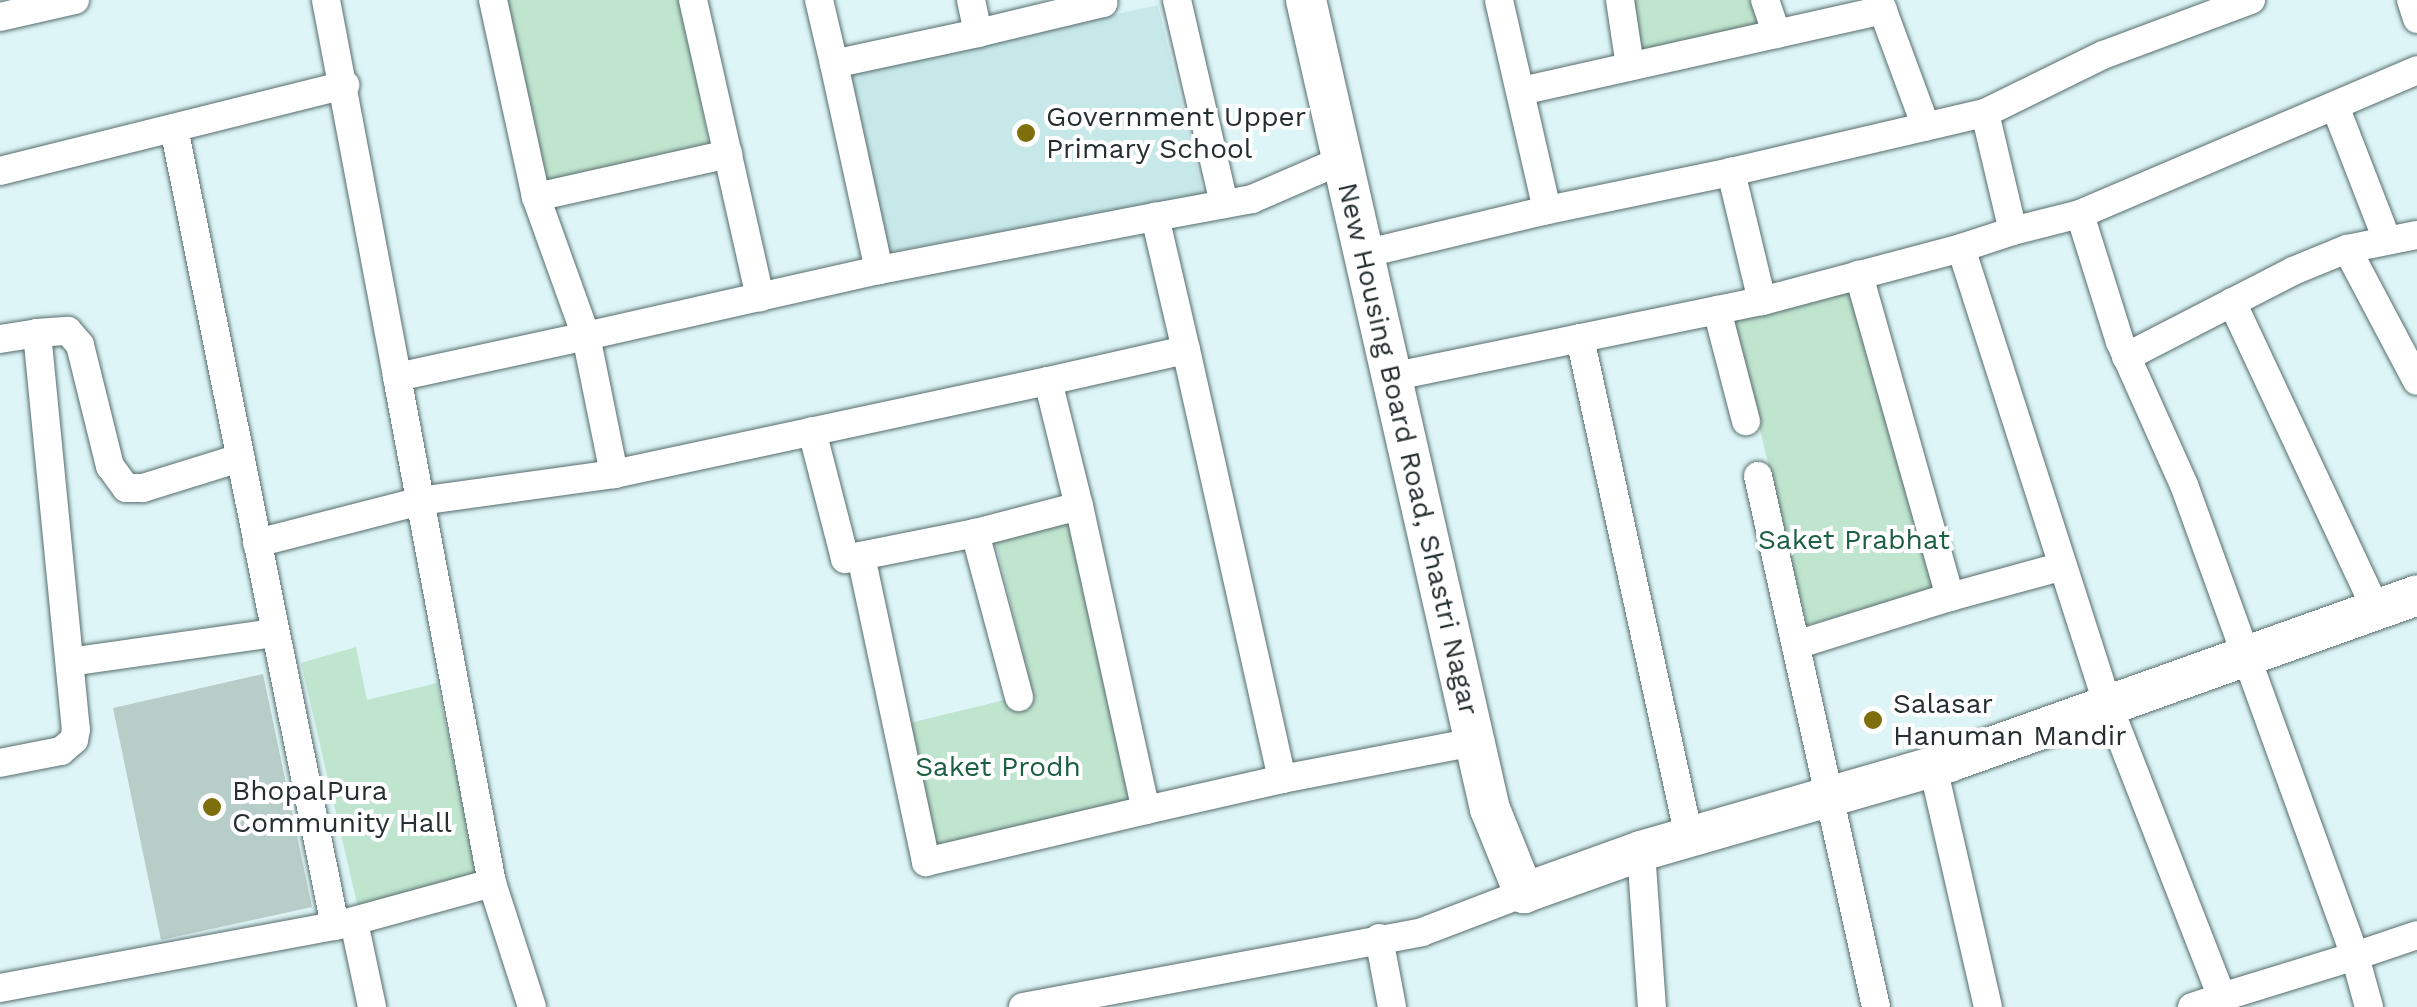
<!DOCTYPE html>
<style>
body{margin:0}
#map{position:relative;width:2417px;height:1007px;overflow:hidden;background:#ddf5f6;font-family:"Work Sans",sans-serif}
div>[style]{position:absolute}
.built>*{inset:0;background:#c7e8e9}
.green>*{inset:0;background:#c0e5cf}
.building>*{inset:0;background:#b7cdc8}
.roads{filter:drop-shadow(0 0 2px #576c6d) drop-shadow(0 0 2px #576c6d)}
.street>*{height:28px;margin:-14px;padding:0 14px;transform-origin:14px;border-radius:14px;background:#fff}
.secondary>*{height:40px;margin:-20px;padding:0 20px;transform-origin:20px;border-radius:20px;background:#fff}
.dots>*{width:28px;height:28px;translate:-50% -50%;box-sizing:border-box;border:5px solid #fff;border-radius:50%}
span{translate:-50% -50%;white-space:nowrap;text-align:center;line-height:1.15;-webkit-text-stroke:8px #fff;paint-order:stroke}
.poi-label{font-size:28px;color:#262f30}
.left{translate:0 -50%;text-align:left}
.street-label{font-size:28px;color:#262f30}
.park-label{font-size:28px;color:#1c5f41}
</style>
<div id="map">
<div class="built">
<i style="clip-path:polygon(1158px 5px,1203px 194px,889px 252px,850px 72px)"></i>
</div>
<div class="green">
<i style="clip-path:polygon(505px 0,680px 0,709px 143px,546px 182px)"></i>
<i style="clip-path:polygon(1625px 0,1757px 0,1764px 30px,1636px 62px)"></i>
<i style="clip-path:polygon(1851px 291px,1935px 589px,1807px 625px,1733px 318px)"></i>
<i style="clip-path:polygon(1072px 518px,1133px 802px,933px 848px,897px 726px,1033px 693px,994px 536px)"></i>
<i style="clip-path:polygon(356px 647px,367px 700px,437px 683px,479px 880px,359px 912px,301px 663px)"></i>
</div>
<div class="building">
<i style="clip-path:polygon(263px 674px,312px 907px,161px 940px,113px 708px)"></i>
</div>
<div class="roads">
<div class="street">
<i style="left:326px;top:0;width:384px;rotate:79.3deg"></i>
<i style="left:397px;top:377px;width:193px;rotate:-12.2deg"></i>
<i style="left:586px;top:336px;width:148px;rotate:-109.8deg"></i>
<i style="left:493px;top:0;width:202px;rotate:77.7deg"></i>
<i style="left:536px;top:197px;width:197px;rotate:-12.6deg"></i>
<i style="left:693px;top:0;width:305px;rotate:77.3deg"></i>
<i style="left:819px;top:0;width:66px;rotate:76.8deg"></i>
<i style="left:971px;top:0;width:34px;rotate:78deg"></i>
<i style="left:978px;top:33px;width:147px;rotate:167.9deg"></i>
<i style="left:834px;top:64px;width:211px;rotate:77.7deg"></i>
<i style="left:879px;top:270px;width:300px;rotate:167.3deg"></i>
<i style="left:586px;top:336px;width:141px;rotate:78.5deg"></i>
<i style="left:614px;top:474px;width:444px;rotate:-12.1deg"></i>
<i style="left:1048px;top:381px;width:129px;rotate:76.1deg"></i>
<i style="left:1079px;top:506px;width:107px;rotate:165.4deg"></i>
<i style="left:975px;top:533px;width:170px;rotate:75deg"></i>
<i style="left:1177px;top:0;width:209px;rotate:77deg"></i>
<i style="left:1620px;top:0;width:67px;rotate:81.4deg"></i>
<i style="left:1765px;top:0;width:36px;rotate:71deg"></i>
<i style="left:1879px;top:0;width:135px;rotate:69.7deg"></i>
<i style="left:2411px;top:0;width:20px;rotate:72deg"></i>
<i style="left:0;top:17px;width:77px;rotate:-12.8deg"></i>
<i style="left:978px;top:33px;width:129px;rotate:-13.5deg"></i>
<i style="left:1103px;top:3px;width:3px;rotate:-90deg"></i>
<i style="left:1521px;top:91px;width:371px;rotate:-12.6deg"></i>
<i style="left:2335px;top:106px;width:144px;rotate:68.8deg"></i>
<i style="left:1985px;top:113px;width:131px;rotate:-26.2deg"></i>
<i style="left:2103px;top:55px;width:158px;rotate:-20.4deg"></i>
<i style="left:174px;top:128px;width:814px;rotate:78.59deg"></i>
<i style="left:0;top:171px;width:356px;rotate:-14deg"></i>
<i style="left:1731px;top:172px;width:261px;rotate:-13.1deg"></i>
<i style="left:1985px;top:113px;width:121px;rotate:76.7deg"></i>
<i style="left:2013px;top:231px;width:55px;rotate:161.9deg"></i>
<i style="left:2080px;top:214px;width:366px;rotate:-23.1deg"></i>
<i style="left:2347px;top:249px;width:149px;rotate:62.1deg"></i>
<i style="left:1363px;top:254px;width:189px;rotate:-13.4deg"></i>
<i style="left:1547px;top:210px;width:215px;rotate:-102.9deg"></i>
<i style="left:879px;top:270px;width:281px;rotate:-10.9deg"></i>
<i style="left:1762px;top:301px;width:206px;rotate:-14.9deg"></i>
<i style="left:1961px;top:248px;width:480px;rotate:72.2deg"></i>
<i style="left:2108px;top:705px;width:313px;rotate:68.7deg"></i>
<i style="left:2222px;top:997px;width:139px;rotate:-17.1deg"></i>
<i style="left:2355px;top:956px;width:501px;rotate:-109.95deg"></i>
<i style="left:2184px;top:485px;width:157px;rotate:-114.1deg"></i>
<i style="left:2120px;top:342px;width:134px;rotate:-107.4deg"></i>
<i style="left:2080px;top:214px;width:69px;rotate:165.8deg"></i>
<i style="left:2232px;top:302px;width:340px;rotate:64.9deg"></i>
<i style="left:1717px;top:310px;width:115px;rotate:75.4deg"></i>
<i style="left:37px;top:333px;width:31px;rotate:-4deg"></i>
<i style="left:68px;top:331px;width:18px;rotate:49deg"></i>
<i style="left:80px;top:345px;width:125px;rotate:76.1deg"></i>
<i style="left:110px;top:466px;width:27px;rotate:54deg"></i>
<i style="left:126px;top:488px;width:17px"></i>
<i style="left:143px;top:488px;width:102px;rotate:-17.2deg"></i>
<i style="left:1580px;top:338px;width:511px;rotate:77.68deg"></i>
<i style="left:0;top:339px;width:37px;rotate:-9deg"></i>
<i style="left:37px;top:333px;width:398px;rotate:84.4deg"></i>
<i style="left:76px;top:729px;width:11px;rotate:100deg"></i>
<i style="left:74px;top:740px;width:17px;rotate:140deg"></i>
<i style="left:61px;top:751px;width:62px;rotate:168.9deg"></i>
<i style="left:2126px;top:357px;width:188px;rotate:-27.2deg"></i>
<i style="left:2293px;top:271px;width:58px;rotate:-22.2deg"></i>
<i style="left:2347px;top:249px;width:71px;rotate:-11.3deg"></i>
<i style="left:397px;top:377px;width:515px;rotate:79.37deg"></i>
<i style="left:492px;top:883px;width:130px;rotate:72.1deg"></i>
<i style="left:1391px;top:377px;width:379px;rotate:-11.6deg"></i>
<i style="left:1762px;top:301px;width:133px;rotate:-103.5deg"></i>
<i style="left:1731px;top:172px;width:188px;rotate:168.3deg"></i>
<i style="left:1048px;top:381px;width:141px;rotate:-12.7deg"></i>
<i style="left:1186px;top:350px;width:137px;rotate:-103.1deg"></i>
<i style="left:1155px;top:217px;width:99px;rotate:-10.5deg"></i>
<i style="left:1252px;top:199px;width:98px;rotate:-23.4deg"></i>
<i style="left:812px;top:431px;width:132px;rotate:75.5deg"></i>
<i style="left:845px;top:559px;width:133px;rotate:-11.3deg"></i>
<i style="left:1758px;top:476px;width:544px;rotate:77.47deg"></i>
<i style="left:1079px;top:506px;width:311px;rotate:77.6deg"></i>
<i style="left:1146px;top:810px;width:139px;rotate:-12.8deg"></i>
<i style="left:1282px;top:779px;width:440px;rotate:-102.6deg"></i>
<i style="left:257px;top:543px;width:168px;rotate:-14.4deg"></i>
<i style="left:420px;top:501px;width:196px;rotate:-7.9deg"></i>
<i style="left:861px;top:556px;width:313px;rotate:78deg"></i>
<i style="left:926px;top:862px;width:226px;rotate:-13.3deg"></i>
<i style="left:1950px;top:597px;width:117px;rotate:-15.3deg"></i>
<i style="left:1796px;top:645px;width:161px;rotate:-17.3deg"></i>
<i style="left:1950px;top:597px;width:335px;rotate:-105.8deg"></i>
<i style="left:70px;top:662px;width:207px;rotate:-8.1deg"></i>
<i style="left:1933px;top:767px;width:246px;rotate:77.1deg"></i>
<i style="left:1282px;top:779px;width:197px;rotate:-10.9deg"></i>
<i style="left:1641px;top:851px;width:156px;rotate:86deg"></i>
<i style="left:354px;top:922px;width:87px;rotate:78deg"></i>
<i style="left:1379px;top:938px;width:70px;rotate:79.3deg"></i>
<i style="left:0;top:988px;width:341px;rotate:-10.5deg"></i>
<i style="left:335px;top:926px;width:163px;rotate:-15.3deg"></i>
<i style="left:1023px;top:1007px;width:406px;rotate:-10.6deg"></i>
<i style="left:1422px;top:932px;width:109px;rotate:-20.9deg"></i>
<i style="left:2192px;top:1007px;width:32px;rotate:-18deg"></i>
<i style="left:2369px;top:1007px;width:53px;rotate:-105.4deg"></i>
<i style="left:2355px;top:956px;width:65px;rotate:-18.7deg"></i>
</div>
<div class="secondary">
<i style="left:1306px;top:0;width:830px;rotate:77.19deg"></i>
<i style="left:1490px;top:809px;width:91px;rotate:68deg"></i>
<i style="left:1524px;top:893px;width:124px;rotate:-19.7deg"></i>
<i style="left:1641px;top:851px;width:321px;rotate:-16.1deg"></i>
<i style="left:1949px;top:762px;width:497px;rotate:-19.6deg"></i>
</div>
</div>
<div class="dots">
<i style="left:1026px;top:133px;background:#7e6e0c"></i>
<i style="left:1873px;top:720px;background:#7e6e0c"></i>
<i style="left:212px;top:807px;background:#7e6e0c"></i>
</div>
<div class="poi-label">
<span class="left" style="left:1046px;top:133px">Government Upper<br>Primary School</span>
<span class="left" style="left:1893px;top:720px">Salasar<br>Hanuman Mandir</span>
<span class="left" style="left:232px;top:807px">BhopalPura<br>Community Hall</span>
</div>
<div class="street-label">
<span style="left:1408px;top:449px;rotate:77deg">New Housing Board Road, Shastri Nagar</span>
</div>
<div class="park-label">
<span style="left:1854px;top:540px">Saket Prabhat</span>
<span style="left:998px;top:767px">Saket Prodh</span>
</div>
</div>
